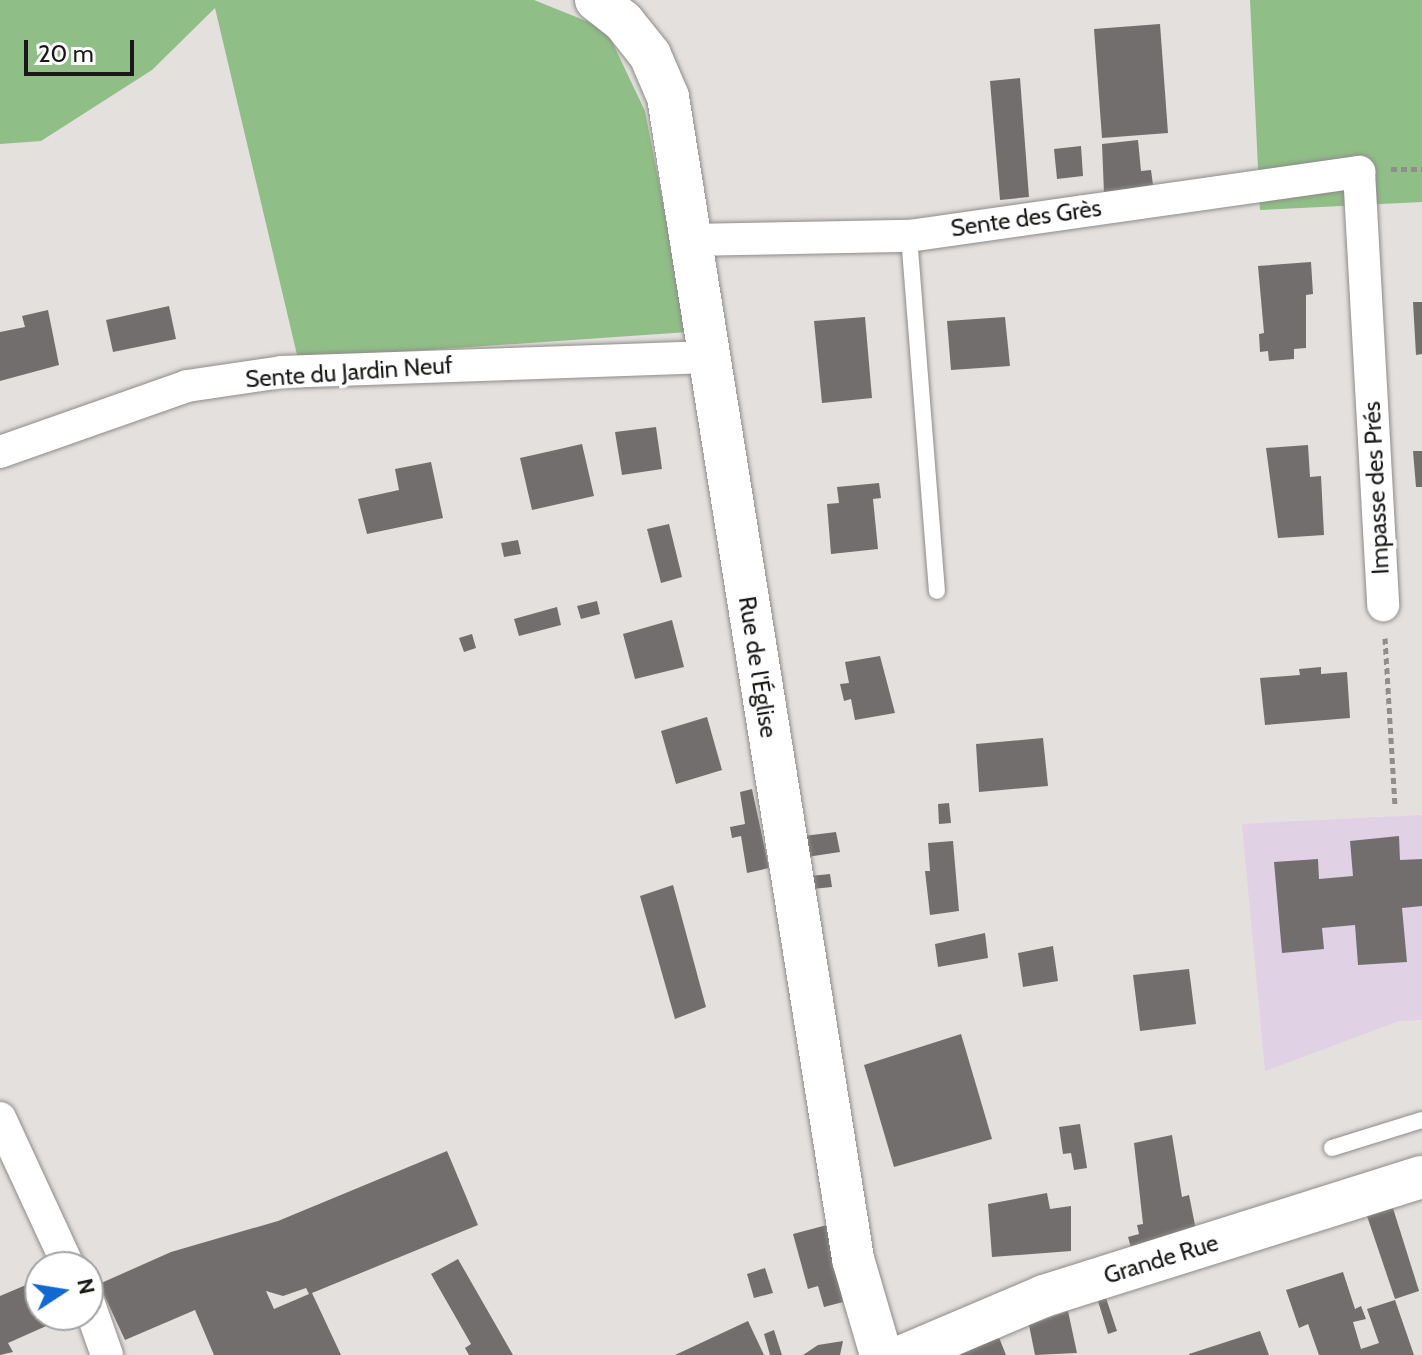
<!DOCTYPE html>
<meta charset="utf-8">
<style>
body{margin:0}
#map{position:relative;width:1422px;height:1355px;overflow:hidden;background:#e4e0de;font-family:Cabin,sans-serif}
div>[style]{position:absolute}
.education>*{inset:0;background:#e1d1e4}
.green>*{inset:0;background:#90be87}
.building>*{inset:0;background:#726e6d}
.path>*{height:5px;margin-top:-2.5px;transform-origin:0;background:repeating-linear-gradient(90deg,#908d8b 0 6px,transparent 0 10px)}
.roads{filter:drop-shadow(0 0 2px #8e8b89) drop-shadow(0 0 2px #8e8b89)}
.service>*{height:16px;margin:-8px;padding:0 8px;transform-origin:8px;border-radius:8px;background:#fff}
.minor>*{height:32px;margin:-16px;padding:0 16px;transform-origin:16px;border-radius:16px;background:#fff}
.tertiary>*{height:42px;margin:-21px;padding:0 21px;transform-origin:21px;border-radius:21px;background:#fff}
span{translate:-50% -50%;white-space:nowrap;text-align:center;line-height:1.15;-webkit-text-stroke:7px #fff;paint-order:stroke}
.street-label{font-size:24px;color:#1a1918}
.north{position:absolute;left:24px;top:1251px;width:80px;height:80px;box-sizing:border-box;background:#fff;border:2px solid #a3a3a3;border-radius:50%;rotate:78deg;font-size:22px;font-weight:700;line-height:32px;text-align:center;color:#1a1918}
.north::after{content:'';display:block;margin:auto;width:28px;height:36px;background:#1068d1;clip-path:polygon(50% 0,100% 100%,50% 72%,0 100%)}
.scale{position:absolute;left:24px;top:40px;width:110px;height:36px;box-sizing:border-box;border:4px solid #1a1918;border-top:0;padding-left:10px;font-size:24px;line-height:28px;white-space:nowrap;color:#1a1918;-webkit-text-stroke:6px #fff;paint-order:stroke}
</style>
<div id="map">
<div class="education">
<i style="clip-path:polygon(1422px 815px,1422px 1020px,1399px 1021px,1265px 1071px,1242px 824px)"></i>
</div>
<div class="green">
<i style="clip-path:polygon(0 0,534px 0,606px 29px,645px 111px,688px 332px,298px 359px,215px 8px,152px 70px,41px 141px,0 144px)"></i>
<i style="clip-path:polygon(1250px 0,1422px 0,1422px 202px,1260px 210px)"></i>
</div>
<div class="building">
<i style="clip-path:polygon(1160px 24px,1168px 133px,1102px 138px,1094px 29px)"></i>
<i style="clip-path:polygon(1020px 78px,1029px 197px,1000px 200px,990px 81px)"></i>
<i style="clip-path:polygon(1138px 140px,1141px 171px,1151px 170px,1153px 185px,1104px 193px,1102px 144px)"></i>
<i style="clip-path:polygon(1081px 146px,1083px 176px,1057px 179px,1054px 149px)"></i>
<i style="clip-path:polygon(1311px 262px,1313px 294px,1306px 295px,1306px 348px,1294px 349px,1294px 359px,1269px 361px,1268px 351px,1260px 352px,1259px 334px,1264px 333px,1258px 266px)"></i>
<i style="clip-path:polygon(1413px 302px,1422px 302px,1422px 354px,1416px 355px)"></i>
<i style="clip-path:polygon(169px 306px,176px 339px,113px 352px,106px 320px)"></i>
<i style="clip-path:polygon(48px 310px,59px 365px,0 381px,0 332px,25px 327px,22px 316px)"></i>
<i style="clip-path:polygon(865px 317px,872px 398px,822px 403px,814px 321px)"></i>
<i style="clip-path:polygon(1005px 317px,1010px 366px,951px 370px,947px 321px)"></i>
<i style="clip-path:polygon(656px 427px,662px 469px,622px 475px,615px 432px)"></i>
<i style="clip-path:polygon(582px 444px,594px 496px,532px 510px,520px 458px)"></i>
<i style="clip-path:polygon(1308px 445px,1310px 477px,1321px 476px,1324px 535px,1278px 538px,1266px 448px)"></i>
<i style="clip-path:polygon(1413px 451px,1422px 451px,1422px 487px,1416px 487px)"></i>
<i style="clip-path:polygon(431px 462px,443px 518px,367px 534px,358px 499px,399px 490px,395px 469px)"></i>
<i style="clip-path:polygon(879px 483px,881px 498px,873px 499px,878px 549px,831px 554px,827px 504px,839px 503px,837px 487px)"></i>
<i style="clip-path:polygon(669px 524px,682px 577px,661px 583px,647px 529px)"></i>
<i style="clip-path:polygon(518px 540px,521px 554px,504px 557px,501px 543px)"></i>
<i style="clip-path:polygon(597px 601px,600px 614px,581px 619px,577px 606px)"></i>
<i style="clip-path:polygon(557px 607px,561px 625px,519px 636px,514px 619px)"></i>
<i style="clip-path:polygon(672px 620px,684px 667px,635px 679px,623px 634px)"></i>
<i style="clip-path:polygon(472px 634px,476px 648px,464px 652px,459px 638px)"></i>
<i style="clip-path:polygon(880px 656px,895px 713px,855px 720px,851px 699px,844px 701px,840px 684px,849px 683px,845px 662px)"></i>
<i style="clip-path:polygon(1321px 667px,1321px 674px,1347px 672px,1350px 718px,1265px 725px,1260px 678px,1300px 675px,1299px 669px)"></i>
<i style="clip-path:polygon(707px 717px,722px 770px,676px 784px,661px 731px)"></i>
<i style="clip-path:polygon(1043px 738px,1048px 786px,979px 792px,976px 744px)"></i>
<i style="clip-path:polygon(752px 789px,769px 868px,747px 873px,741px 836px,732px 838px,730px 827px,745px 824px,740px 792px)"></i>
<i style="clip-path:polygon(949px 803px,951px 823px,939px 824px,938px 804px)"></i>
<i style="clip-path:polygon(836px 832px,840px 852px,807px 857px,804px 836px)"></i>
<i style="clip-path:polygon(1399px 836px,1400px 860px,1422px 859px,1422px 906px,1402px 908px,1407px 962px,1358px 965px,1355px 925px,1322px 928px,1324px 949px,1282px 953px,1274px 862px,1318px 859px,1319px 879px,1353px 876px,1350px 841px)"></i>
<i style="clip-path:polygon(953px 841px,959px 911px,930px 915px,925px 871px,930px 871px,928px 843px)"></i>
<i style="clip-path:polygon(830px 874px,832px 887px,812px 889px,810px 876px)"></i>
<i style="clip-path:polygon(673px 885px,706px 1007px,675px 1019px,640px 896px)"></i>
<i style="clip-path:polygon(985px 933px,988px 958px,938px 967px,935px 944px)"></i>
<i style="clip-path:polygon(1053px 946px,1058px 981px,1023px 987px,1018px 953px)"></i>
<i style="clip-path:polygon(1189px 969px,1196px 1024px,1140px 1031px,1133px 975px)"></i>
<i style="clip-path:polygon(961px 1034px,992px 1139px,894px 1167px,864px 1065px)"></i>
<i style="clip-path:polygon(1080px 1124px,1087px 1168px,1074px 1170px,1071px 1153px,1063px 1154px,1059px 1127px)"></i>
<i style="clip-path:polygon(1172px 1135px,1182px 1197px,1189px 1195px,1196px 1230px,1132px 1251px,1128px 1237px,1139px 1234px,1137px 1225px,1143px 1224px,1134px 1143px)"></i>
<i style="clip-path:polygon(evenodd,447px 1151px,478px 1225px,312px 1293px,341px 1355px,214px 1355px,195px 1310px,125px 1340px,99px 1284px,171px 1252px,278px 1221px,447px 1151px,306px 1288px,309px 1294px,274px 1309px,266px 1291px,283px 1296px,306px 1288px)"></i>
<i style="clip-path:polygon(1047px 1193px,1050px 1209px,1071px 1206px,1071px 1251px,992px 1257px,988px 1204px)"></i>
<i style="clip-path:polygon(1392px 1205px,1419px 1291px,1395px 1299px,1366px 1213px)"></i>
<i style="clip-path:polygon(827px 1225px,843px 1302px,824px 1307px,818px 1286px,808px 1289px,793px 1234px)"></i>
<i style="clip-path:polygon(458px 1259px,513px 1355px,469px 1355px,465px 1348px,471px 1344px,431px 1274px)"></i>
<i style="clip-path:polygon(765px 1268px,773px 1293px,754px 1298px,747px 1274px)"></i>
<i style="clip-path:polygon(1343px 1272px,1355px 1309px,1361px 1306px,1366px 1319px,1353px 1322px,1361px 1349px,1379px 1343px,1367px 1309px,1395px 1300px,1414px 1355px,1319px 1355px,1308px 1324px,1299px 1328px,1286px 1290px)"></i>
<i style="clip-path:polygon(40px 1279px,40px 1315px,71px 1315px,8px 1343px,13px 1352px,0 1355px,0 1296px)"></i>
<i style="clip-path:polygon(1106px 1298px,1117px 1331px,1108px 1334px,1098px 1301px)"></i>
<i style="clip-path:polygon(1068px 1311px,1077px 1353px,1035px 1355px,1029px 1325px)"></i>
<i style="clip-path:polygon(748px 1321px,764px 1355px,675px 1355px)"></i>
<i style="clip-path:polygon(774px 1330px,782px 1355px,770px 1355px,764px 1334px)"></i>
<i style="clip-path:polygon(1260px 1331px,1269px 1355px,1189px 1355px,1189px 1354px)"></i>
<i style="clip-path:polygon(998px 1335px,1006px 1355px,941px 1355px)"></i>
<i style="clip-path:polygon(843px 1341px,840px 1355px,803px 1355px,818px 1345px)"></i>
</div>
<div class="path">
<i style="left:1391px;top:169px;width:31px"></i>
<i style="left:1385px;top:638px;width:166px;rotate:86.6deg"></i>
</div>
<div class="roads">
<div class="service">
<i style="left:909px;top:236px;width:356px;rotate:85.5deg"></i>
<i style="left:1332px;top:1148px;width:94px;rotate:-17.3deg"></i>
</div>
<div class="minor">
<i style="left:692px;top:240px;width:217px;rotate:-1.1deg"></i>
<i style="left:909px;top:236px;width:455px;rotate:-8.1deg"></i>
<i style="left:1359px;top:172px;width:434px;rotate:86.8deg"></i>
<i style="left:0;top:452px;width:198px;rotate:-19.4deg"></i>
<i style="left:187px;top:386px;width:96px;rotate:-8.4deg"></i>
<i style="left:282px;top:372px;width:427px;rotate:-2deg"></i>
<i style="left:0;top:1118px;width:164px;rotate:65.2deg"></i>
<i style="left:88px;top:1301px;width:57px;rotate:70.6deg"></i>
</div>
<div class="tertiary">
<i style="left:596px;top:0;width:34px;rotate:38deg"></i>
<i style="left:623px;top:21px;width:43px;rotate:51.5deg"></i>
<i style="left:650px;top:55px;width:46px;rotate:66.8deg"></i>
<i style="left:668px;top:97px;width:1177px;rotate:80.95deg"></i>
<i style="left:853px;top:1259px;width:100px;rotate:73.7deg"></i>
<i style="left:905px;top:1355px;width:151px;rotate:-23deg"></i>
<i style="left:1044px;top:1296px;width:396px;rotate:-17.5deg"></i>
</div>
</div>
<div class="street-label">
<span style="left:1026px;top:218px;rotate:-8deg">Sente des Grès</span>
<span style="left:349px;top:372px;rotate:-4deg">Sente du Jardin Neuf</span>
<span style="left:1376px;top:488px;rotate:-93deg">Impasse des Prés</span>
<span style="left:758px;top:667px;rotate:81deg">Rue de l'Église</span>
<span style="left:1161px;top:1259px;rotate:-17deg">Grande Rue</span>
</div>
<div class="north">N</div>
<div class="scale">20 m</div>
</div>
